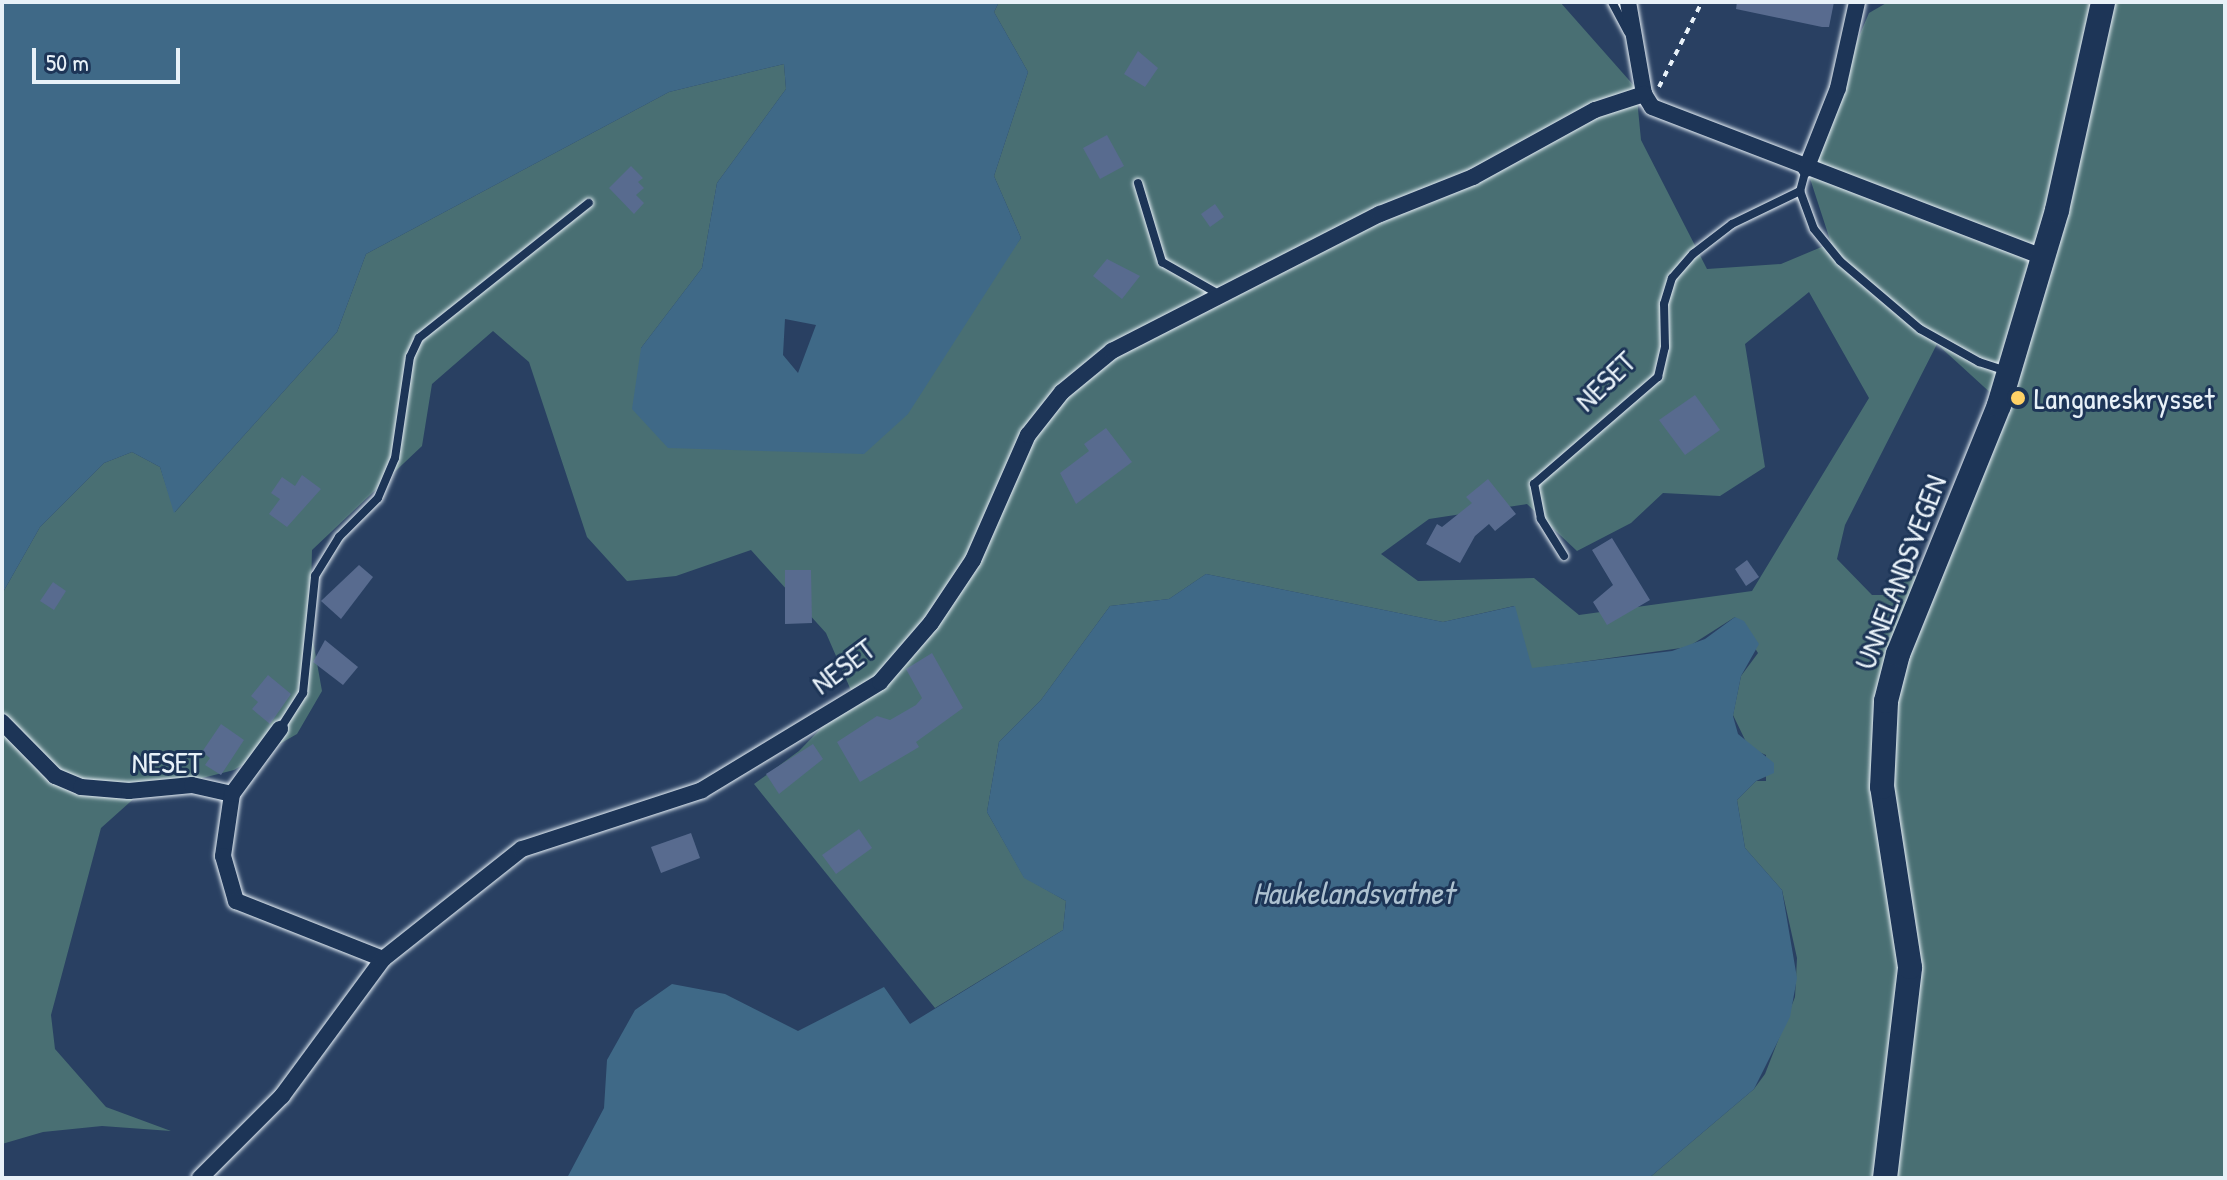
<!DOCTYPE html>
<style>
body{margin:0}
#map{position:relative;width:2227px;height:1180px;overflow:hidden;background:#294062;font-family:"Patrick Hand",sans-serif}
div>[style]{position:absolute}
.green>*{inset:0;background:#496f73}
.water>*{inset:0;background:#3f6987}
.building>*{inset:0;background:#586b8f}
.path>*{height:4px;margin-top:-2px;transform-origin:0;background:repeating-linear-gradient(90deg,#e8f1f8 0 6px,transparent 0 12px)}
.roads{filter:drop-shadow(0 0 2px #e8f1f8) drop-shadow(0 0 2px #e8f1f8)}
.service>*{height:8px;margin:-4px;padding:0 4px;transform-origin:4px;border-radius:4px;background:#1d3557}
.minor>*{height:16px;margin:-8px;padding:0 8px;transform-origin:8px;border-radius:8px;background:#1d3557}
.secondary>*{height:24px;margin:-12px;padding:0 12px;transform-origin:12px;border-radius:12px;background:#1d3557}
.dots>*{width:22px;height:22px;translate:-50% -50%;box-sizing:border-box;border:4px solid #1d3557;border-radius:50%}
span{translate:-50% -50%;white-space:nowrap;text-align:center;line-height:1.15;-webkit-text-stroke:6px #1d3557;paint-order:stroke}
.street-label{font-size:30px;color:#e8f1f8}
.poi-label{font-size:30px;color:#e8f1f8}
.left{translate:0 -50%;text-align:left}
.water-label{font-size:32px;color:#adc1d0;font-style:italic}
.frame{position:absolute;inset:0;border:4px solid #e8f1f8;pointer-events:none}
.scale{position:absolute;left:32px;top:48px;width:148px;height:36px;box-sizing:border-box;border:4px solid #e8f1f8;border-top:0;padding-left:10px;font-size:24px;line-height:28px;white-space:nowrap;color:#e8f1f8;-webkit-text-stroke:6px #1d3557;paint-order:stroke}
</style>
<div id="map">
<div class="green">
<i style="clip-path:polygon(evenodd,999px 2px,1560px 2px,1636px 88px,1641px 140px,1707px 269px,1781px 264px,1831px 243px,1805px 163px,1869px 13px,1888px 2px,2225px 2px,2225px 1178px,1649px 1178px,1754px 1089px,1765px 1074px,1795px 997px,1797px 958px,1782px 890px,1745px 848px,1737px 800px,1756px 781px,1766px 781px,1766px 755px,1749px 748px,1733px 715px,1741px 676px,1758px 653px,1735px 617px,1688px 647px,1531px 669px,1514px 606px,1443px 622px,1206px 574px,1169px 599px,1110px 606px,1041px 700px,999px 742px,987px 812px,1024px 877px,1066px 901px,1063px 930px,935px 1008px,754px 784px,799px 751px,853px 695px,826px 633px,751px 550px,676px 576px,627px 581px,587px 537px,529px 362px,493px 331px,432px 384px,422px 446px,312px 550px,310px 624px,322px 691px,297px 734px,234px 770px,139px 794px,101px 828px,51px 1015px,55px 1049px,106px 1107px,171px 1131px,102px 1126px,43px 1132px,2px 1144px,2px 594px,40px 527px,104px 463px,132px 452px,160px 467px,175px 512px,337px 332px,366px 254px,669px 92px,784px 64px,786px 89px,717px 183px,702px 268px,641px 348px,863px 454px,1021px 238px,994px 176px,1028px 72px,994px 12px,999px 2px,1809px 292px,1869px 398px,1752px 591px,1579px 615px,1534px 578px,1418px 581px,1381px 554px,1429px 519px,1527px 504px,1577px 551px,1631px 523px,1663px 493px,1720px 496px,1765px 467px,1745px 344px,1809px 292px,999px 2px,1937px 344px,2006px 407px,1921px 578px,1913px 575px,1882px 595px,1872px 595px,1837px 559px,1845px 525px,1937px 344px)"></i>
</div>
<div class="water">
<i style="clip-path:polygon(evenodd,2px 2px,999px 2px,994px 12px,1028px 72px,994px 176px,1021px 238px,908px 414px,864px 454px,668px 448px,632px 409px,641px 348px,702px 268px,717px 183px,786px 89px,784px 64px,669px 92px,366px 254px,337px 332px,174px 513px,160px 467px,132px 452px,104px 463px,40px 527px,2px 594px,2px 2px,785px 319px,816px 325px,798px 373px,783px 355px,785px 319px)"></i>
<i style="clip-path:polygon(1206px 574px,1443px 622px,1515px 606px,1532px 668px,1672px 651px,1705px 639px,1735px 617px,1744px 621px,1759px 644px,1741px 676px,1733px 716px,1738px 734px,1774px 763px,1774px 773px,1756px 781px,1737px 800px,1745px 848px,1782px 890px,1797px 978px,1790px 1017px,1754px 1089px,1649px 1178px,567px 1178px,604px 1108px,607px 1060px,635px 1010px,672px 984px,725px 994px,798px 1031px,884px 987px,910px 1024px,1063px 930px,1066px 901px,1024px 878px,987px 812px,999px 742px,1041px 700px,1110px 606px,1169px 599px)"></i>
</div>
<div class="building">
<i style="clip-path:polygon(1737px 2px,1834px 2px,1829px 27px,1822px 27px,1736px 9px)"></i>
<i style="clip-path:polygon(1138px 51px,1158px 68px,1145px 87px,1124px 74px)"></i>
<i style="clip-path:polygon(1107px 135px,1124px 166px,1100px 179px,1083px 148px)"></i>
<i style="clip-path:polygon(631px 166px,643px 178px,638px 182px,644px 188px,636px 195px,644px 203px,634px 214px,609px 188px)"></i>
<i style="clip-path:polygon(1215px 204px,1224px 217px,1210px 227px,1201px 214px)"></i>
<i style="clip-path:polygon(1107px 259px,1140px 276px,1122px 299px,1093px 276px)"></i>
<i style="clip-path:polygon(1695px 395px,1720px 430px,1685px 455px,1659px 420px)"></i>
<i style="clip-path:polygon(1106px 428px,1132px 462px,1076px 504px,1060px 473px,1089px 451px,1084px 444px)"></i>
<i style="clip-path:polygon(302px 475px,321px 489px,287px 527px,269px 514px,280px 499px,271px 493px,282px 477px,295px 486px)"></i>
<i style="clip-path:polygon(1488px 479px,1516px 514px,1495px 531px,1489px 524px,1475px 536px,1460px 563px,1426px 544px,1437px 524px,1442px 527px,1472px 503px,1466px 497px)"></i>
<i style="clip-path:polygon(1612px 538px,1650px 600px,1607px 625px,1593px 602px,1613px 585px,1592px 550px)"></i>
<i style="clip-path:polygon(1747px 560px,1759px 577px,1746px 586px,1735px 569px)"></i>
<i style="clip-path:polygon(359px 565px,373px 577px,341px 619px,321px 601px)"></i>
<i style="clip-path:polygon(785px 570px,811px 570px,812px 623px,785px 624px)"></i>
<i style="clip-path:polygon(53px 582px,66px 591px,54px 610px,40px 601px)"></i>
<i style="clip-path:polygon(325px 640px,358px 667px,343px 685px,313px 662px)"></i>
<i style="clip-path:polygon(932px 653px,963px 708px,916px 742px,919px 747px,860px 782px,837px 742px,877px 716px,890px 720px,916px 705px,922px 698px,906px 669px)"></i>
<i style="clip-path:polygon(268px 675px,291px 694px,270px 724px,252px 709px,258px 702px,251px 696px)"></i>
<i style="clip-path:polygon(221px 724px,244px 740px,221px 775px,205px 765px,210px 758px,202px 752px)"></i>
<i style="clip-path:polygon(813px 744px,823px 759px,779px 794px,766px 774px)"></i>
<i style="clip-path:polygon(859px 829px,872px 848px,836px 874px,822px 855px)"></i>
<i style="clip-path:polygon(691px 833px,700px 858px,661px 873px,651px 847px)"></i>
</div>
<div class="path">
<i style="left:1659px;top:87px;width:95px;rotate:-63.2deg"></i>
</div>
<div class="roads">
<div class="service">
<i style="left:1612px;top:2px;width:34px;rotate:62deg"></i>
<i style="left:1806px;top:169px;width:23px;rotate:105deg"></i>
<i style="left:1800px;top:191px;width:40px;rotate:69.8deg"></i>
<i style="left:1814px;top:229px;width:41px;rotate:50.9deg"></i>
<i style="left:1840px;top:261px;width:105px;rotate:40.4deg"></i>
<i style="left:1920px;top:329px;width:68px;rotate:29.2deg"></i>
<i style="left:1979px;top:362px;width:29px;rotate:18deg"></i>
<i style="left:1138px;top:183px;width:83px;rotate:73.1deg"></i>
<i style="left:1162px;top:262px;width:67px;rotate:29.6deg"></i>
<i style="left:1564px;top:556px;width:44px;rotate:-121.9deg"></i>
<i style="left:1541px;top:519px;width:36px;rotate:-101deg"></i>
<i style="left:1534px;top:484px;width:164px;rotate:-40.8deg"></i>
<i style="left:1658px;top:377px;width:31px;rotate:-77deg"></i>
<i style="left:1665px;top:347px;width:43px;rotate:-91.3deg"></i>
<i style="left:1664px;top:304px;width:27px;rotate:-73deg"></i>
<i style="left:1672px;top:278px;width:32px;rotate:-49deg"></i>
<i style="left:1693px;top:254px;width:49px;rotate:-37.6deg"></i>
<i style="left:1732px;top:224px;width:76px;rotate:-25.9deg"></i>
<i style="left:280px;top:729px;width:43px;rotate:-57.4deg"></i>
<i style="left:303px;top:693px;width:118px;rotate:-84.1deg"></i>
<i style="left:315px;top:576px;width:46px;rotate:-58.4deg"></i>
<i style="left:339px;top:537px;width:55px;rotate:-45deg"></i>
<i style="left:378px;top:498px;width:43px;rotate:-67deg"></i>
<i style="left:395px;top:458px;width:102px;rotate:-81.6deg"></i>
<i style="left:410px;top:357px;width:21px;rotate:-65deg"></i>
<i style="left:419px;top:338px;width:217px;rotate:-38.5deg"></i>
</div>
<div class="minor">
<i style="left:1628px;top:2px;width:93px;rotate:80.1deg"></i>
<i style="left:1644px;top:94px;width:15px;rotate:58deg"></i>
<i style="left:1652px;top:107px;width:419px;rotate:21deg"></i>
<i style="left:1806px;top:169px;width:87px;rotate:-68.4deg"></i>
<i style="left:1838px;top:88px;width:88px;rotate:-77.5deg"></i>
<i style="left:2px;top:722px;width:76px;rotate:45.5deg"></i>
<i style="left:55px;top:776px;width:28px;rotate:23deg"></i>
<i style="left:81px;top:787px;width:48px;rotate:4.8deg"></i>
<i style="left:129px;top:791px;width:63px;rotate:-5.4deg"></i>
<i style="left:192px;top:785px;width:41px;rotate:12.7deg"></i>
<i style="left:232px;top:794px;width:63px;rotate:98.3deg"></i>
<i style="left:223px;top:856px;width:47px;rotate:73.9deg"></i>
<i style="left:236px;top:901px;width:158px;rotate:21.5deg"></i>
<i style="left:232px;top:794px;width:81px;rotate:-53.6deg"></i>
<i style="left:200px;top:1178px;width:116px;rotate:-45deg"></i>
<i style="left:282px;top:1096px;width:170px;rotate:-53.6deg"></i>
<i style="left:383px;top:959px;width:177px;rotate:-38.4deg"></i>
<i style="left:522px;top:849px;width:189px;rotate:-18.1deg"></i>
<i style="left:702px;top:790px;width:208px;rotate:-31.2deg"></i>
<i style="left:880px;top:682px;width:78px;rotate:-49.2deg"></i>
<i style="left:931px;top:623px;width:76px;rotate:-56.3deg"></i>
<i style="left:973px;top:560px;width:137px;rotate:-66.3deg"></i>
<i style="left:1028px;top:435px;width:55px;rotate:-51.7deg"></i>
<i style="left:1062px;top:392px;width:65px;rotate:-39.4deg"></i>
<i style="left:1112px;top:351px;width:301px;rotate:-27.1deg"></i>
<i style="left:1380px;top:214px;width:100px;rotate:-21.7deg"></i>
<i style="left:1473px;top:177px;width:139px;rotate:-28.8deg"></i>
<i style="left:1595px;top:110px;width:52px;rotate:-18.1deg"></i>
</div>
<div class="secondary">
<i style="left:1885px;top:1178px;width:212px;rotate:-83.2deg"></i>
<i style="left:1910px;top:967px;width:182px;rotate:-98.8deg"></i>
<i style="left:1882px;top:787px;width:86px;rotate:-87.3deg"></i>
<i style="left:1886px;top:701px;width:49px;rotate:-75.7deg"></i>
<i style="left:1898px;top:654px;width:269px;rotate:-67.9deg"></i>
<i style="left:1999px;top:405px;width:203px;rotate:-73.4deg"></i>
<i style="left:2057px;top:210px;width:213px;rotate:-77.5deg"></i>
</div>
</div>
<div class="dots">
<i style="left:2018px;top:398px;background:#ffd166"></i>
</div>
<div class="street-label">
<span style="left:1605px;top:381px;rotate:-44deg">NESET</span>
<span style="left:1900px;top:572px;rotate:-69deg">UNNELANDSVEGEN</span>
<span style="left:843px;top:666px;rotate:-37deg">NESET</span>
<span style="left:167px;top:762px">NESET</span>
</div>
<div class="poi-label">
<span class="left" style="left:2034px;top:398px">Langaneskrysset</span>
</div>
<div class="water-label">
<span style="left:1353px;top:893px">Haukelandsvatnet</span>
</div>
<div class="frame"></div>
<div class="scale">50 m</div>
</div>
